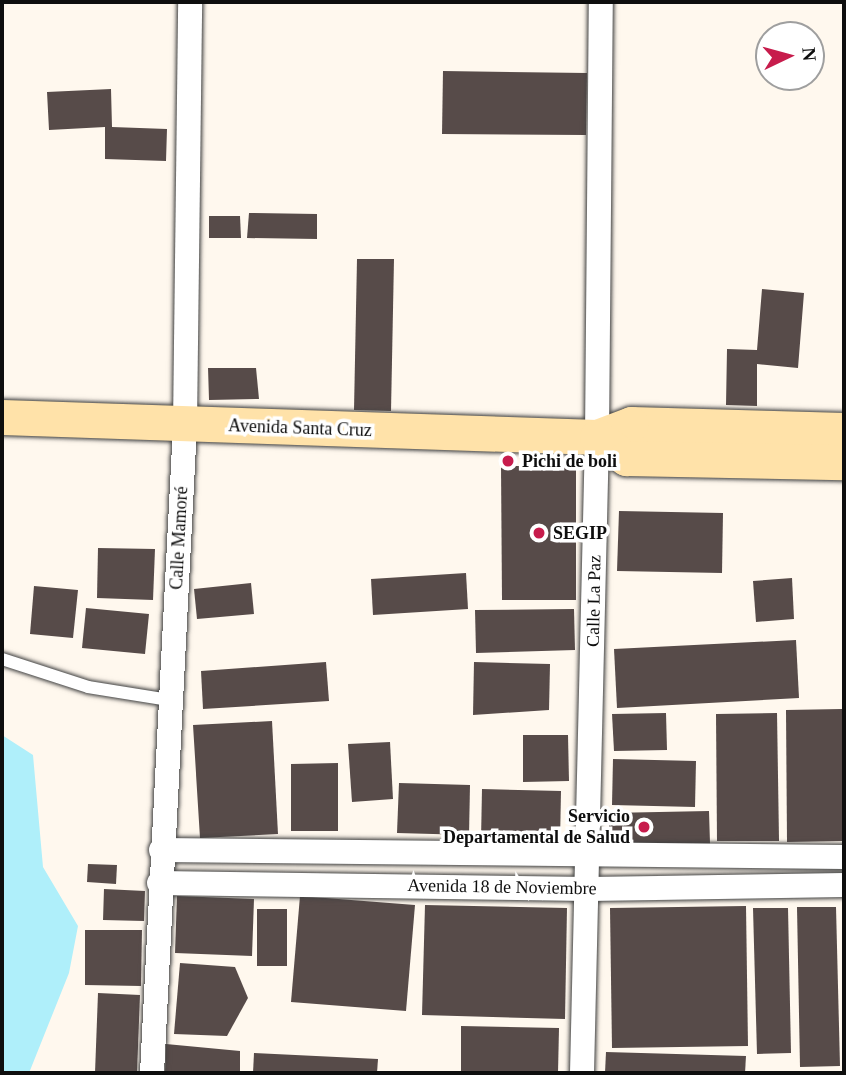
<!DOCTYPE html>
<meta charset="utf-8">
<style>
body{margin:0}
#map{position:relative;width:846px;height:1075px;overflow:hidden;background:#fff8ee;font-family:Georgia,serif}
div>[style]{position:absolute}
.water>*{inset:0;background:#afeffa}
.building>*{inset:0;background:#574b49}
.roads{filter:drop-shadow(0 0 2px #414141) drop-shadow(0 0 2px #414141)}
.lane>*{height:12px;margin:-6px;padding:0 6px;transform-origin:6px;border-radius:6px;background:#fff}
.street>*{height:24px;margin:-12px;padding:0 12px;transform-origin:12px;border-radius:12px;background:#fff}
.secondary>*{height:35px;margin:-17.5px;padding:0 17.5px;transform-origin:17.5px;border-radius:17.5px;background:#ffe2a9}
.dots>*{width:19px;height:19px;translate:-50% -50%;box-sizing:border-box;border:4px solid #fff;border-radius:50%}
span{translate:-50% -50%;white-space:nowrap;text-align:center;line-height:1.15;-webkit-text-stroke:7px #fff;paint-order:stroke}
.street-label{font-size:18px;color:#0e0e0e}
.poi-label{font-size:18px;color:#0e0e0e;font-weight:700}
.left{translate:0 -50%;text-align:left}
.right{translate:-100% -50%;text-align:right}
.frame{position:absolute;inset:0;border:4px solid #0e0e0e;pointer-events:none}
.north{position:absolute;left:755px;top:21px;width:70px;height:70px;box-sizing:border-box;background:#fff;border:2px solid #9f9f9f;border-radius:50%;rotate:85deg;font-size:19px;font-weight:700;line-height:28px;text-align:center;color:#0e0e0e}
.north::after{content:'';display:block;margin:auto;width:24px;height:32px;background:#c71c4c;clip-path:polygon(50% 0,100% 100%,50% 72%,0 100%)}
</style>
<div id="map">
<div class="water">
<i style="clip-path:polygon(2px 735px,33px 755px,43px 867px,78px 926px,69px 973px,29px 1073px,2px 1073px)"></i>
</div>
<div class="building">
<i style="clip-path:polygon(443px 71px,587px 73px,586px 135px,442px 134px)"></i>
<i style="clip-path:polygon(111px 89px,112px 127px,167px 129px,166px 161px,105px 159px,105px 127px,49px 130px,47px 92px)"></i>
<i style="clip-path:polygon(249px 213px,317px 214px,317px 239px,247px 238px)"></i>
<i style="clip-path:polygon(209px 216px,240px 216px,241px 238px,209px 238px)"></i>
<i style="clip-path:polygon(357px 259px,394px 259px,391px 411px,354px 410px)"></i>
<i style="clip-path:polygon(762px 289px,804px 293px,798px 368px,757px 364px,757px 406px,726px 405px,727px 349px,757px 350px)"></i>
<i style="clip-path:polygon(208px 368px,256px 368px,259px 399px,209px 400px)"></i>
<i style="clip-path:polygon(501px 466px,576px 466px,576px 600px,502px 600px)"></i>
<i style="clip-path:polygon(619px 511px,723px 513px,722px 573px,617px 571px)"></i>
<i style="clip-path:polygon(98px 548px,155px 549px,153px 600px,97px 598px)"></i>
<i style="clip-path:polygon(466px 573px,468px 609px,373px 615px,371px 579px)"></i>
<i style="clip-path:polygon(792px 578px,794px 619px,756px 622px,753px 581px)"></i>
<i style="clip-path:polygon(251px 583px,254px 614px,197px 619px,194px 589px)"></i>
<i style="clip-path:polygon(34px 586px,78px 590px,73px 638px,30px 634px)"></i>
<i style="clip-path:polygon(86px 608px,149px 614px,145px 654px,82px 648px)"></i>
<i style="clip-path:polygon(574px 609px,575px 650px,476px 653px,475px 610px)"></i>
<i style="clip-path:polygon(796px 640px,799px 698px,617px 708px,614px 649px)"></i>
<i style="clip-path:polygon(326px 662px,329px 701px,203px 709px,201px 671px)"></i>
<i style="clip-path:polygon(474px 662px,550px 664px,549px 710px,473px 715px)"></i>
<i style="clip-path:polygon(842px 709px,843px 841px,787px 842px,786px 710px)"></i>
<i style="clip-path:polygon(666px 713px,667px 750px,614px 751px,612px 714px)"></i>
<i style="clip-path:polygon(777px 713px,779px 841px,717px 841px,716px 714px)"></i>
<i style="clip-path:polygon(272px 721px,278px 834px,200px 838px,193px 725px)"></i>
<i style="clip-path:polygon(523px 735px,568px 735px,569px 781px,523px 782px)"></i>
<i style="clip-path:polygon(390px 742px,393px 799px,352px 802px,348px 744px)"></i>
<i style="clip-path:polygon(613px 759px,696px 761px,695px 807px,612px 805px)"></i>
<i style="clip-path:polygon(338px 763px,338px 831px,291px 831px,291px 764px)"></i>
<i style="clip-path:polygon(399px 783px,470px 785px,469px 835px,397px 833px)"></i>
<i style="clip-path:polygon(482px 789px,561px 791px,560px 842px,481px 840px)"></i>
<i style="clip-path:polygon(709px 811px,710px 844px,609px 846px,609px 813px)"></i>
<i style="clip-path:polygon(88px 864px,117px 865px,116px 884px,87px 882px)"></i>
<i style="clip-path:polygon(104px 889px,145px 891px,144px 921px,103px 920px)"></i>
<i style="clip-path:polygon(177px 896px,254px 899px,252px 956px,175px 953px)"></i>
<i style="clip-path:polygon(300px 896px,415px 905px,406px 1011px,291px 1002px)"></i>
<i style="clip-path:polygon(425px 905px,567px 908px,565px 1019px,422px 1015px)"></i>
<i style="clip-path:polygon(746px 906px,748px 1046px,612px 1048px,610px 908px)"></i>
<i style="clip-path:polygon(797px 907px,836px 907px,840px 1066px,800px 1067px)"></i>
<i style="clip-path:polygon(753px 908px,788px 908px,791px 1053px,757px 1054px)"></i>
<i style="clip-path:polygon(257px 909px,287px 909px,287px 966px,257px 966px)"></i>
<i style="clip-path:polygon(85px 930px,142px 930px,141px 986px,85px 985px)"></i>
<i style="clip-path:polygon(180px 963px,235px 967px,248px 998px,227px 1036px,174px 1034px)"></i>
<i style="clip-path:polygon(98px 993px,140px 995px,137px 1073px,95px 1073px)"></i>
<i style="clip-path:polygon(461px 1026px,559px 1028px,558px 1073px,461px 1072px)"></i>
<i style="clip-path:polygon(166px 1044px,240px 1051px,240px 1073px,165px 1073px)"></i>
<i style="clip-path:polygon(606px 1052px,746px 1056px,745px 1073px,605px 1073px)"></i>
<i style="clip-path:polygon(254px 1053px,378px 1059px,377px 1073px,253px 1073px)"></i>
</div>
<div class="roads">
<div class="lane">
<i style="left:2px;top:659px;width:90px;rotate:18deg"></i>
<i style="left:88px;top:687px;width:82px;rotate:9.1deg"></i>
</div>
<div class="street">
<i style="left:161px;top:850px;width:683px;rotate:0.59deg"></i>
<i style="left:159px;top:883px;width:429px;rotate:0.8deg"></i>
<i style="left:588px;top:889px;width:256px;rotate:-0.9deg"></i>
<i style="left:152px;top:1073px;width:649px;rotate:-87.08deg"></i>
<i style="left:185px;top:425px;width:423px;rotate:-89.3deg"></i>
<i style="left:582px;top:1073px;width:636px;rotate:-88.65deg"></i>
<i style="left:597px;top:437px;width:435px;rotate:-89.5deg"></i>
</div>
<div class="secondary">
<i style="left:2px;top:417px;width:595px;rotate:1.93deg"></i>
<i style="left:844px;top:430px;width:213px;rotate:-178.4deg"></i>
<i style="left:631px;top:424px;width:36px;rotate:159deg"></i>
<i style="left:597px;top:437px;width:36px;rotate:36deg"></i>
<i style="left:626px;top:458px;width:218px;rotate:1.1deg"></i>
</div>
</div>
<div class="dots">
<i style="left:508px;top:461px;background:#c71c4c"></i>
<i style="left:539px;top:533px;background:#c71c4c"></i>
<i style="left:644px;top:827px;background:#c71c4c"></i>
</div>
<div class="street-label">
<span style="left:300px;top:428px;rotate:2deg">Avenida Santa Cruz</span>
<span style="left:179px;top:538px;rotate:-87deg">Calle Mamoré</span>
<span style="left:594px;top:601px;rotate:-89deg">Calle La Paz</span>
<span style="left:502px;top:887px;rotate:1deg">Avenida 18 de Noviembre</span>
</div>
<div class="poi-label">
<span class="left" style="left:522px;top:461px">Pichi de boli</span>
<span class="left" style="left:553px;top:533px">SEGIP</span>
<span class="right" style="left:630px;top:827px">Servicio<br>Departamental de Salud</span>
</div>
<div class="frame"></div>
<div class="north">N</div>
</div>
